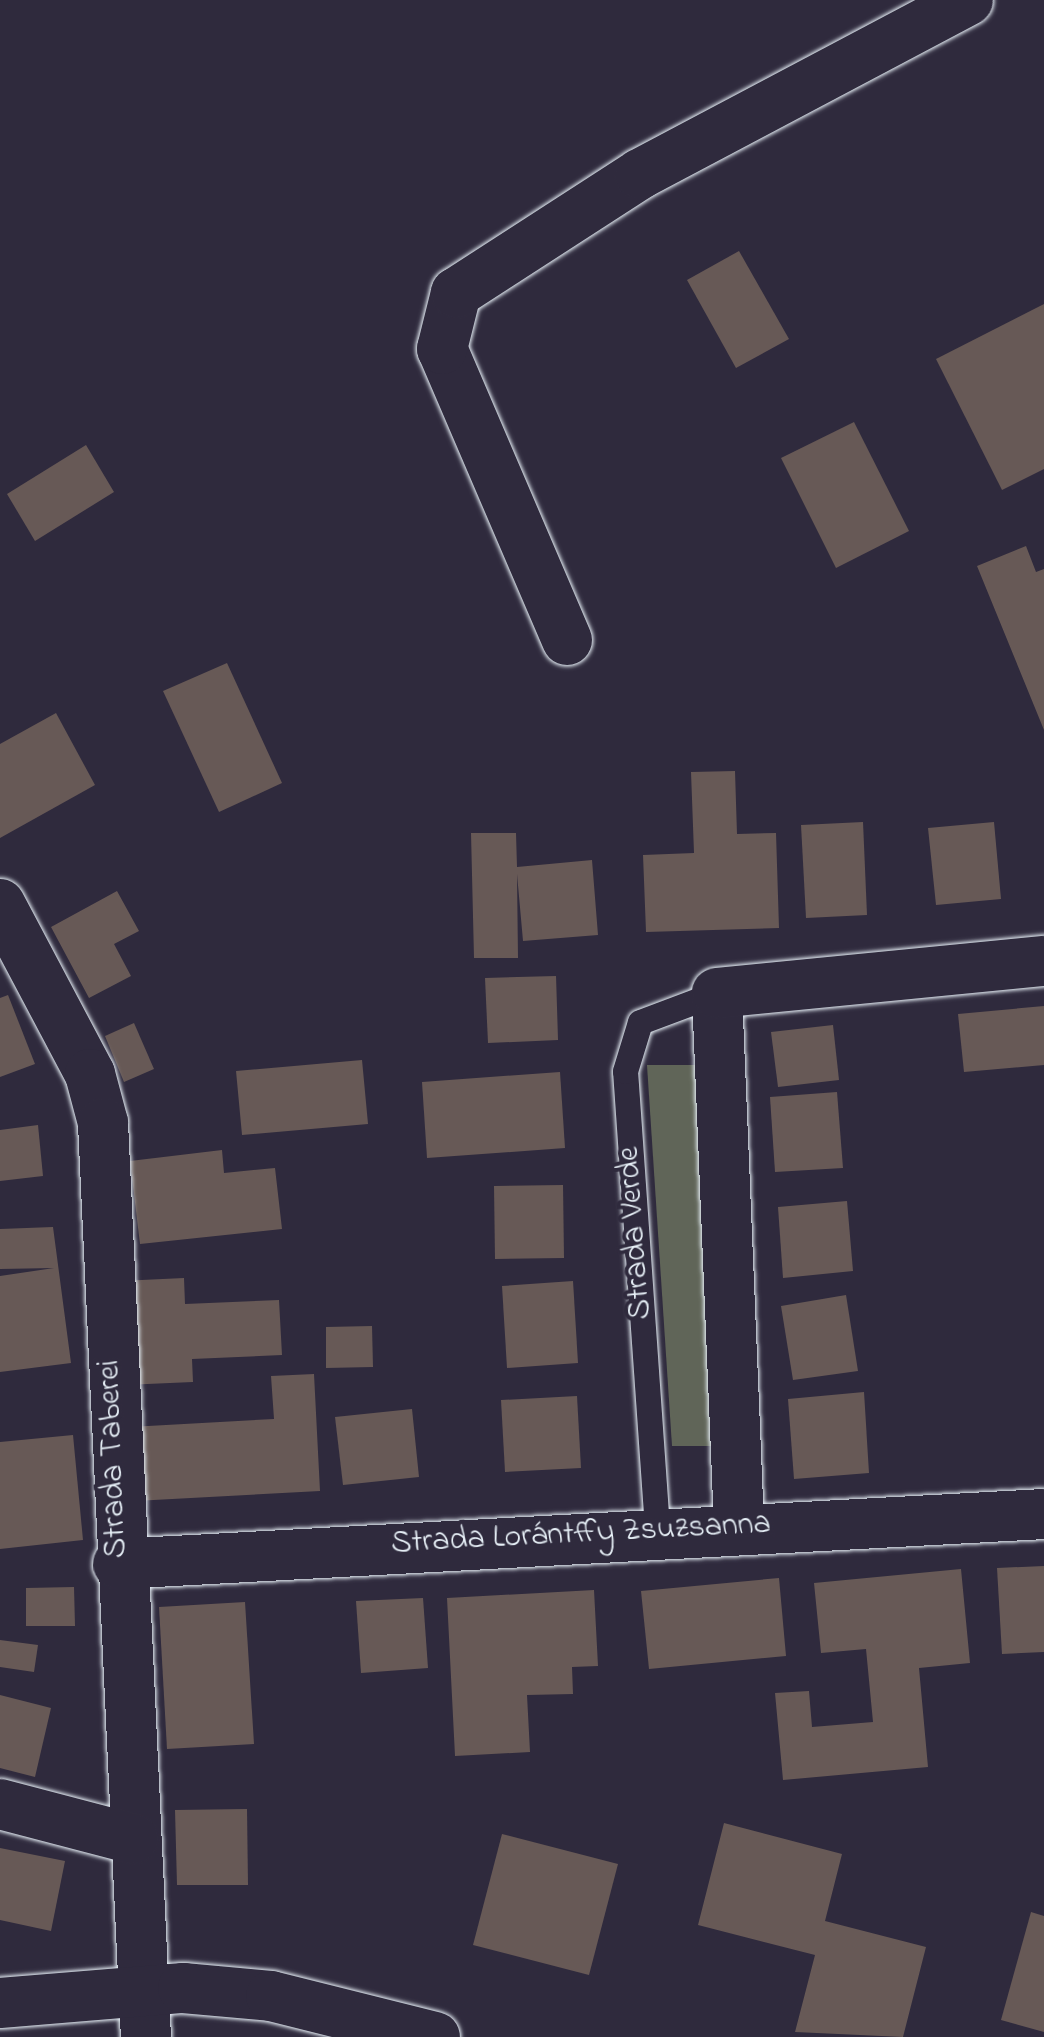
<!DOCTYPE html>
<meta charset="utf-8">
<style>
body{margin:0}
#map{position:relative;width:1044px;height:2037px;overflow:hidden;background:#2f2a3d;font-family:"Indie Flower",sans-serif}
div>[style]{position:absolute}
.green>*{inset:0;background:#606558}
.building>*{inset:0;background:#675956}
.roads{filter:drop-shadow(0 0 2px #e8f1f8) drop-shadow(0 0 2px #e8f1f8)}
.service>*{height:25px;margin:-12.5px;padding:0 12.5px;transform-origin:12.5px;border-radius:12.5px;background:#2f2a3d}
.minor>*{height:50px;margin:-25px;padding:0 25px;transform-origin:25px;border-radius:25px;background:#2f2a3d}
span{translate:-50% -50%;white-space:nowrap;text-align:center;line-height:1.15;-webkit-text-stroke:8px #2f2a3d;paint-order:stroke}
.street-label{font-size:32px;color:#e8f1f8}
</style>
<div id="map">
<div class="green">
<i style="clip-path:polygon(647px 1065px,706px 1065px,723px 1446px,672px 1446px)"></i>
</div>
<div class="building">
<i style="clip-path:polygon(739px 251px,789px 339px,736px 368px,687px 280px)"></i>
<i style="clip-path:polygon(1044px 304px,1044px 469px,1002px 490px,936px 359px)"></i>
<i style="clip-path:polygon(854px 422px,909px 531px,836px 568px,781px 458px)"></i>
<i style="clip-path:polygon(86px 445px,114px 492px,35px 541px,7px 494px)"></i>
<i style="clip-path:polygon(1026px 546px,1036px 572px,1044px 569px,1044px 730px,977px 566px)"></i>
<i style="clip-path:polygon(227px 663px,282px 783px,219px 812px,163px 691px)"></i>
<i style="clip-path:polygon(56px 713px,95px 785px,0 838px,0 744px)"></i>
<i style="clip-path:polygon(735px 771px,737px 834px,776px 833px,779px 928px,646px 932px,643px 855px,694px 853px,691px 772px)"></i>
<i style="clip-path:polygon(863px 822px,867px 915px,806px 918px,801px 825px)"></i>
<i style="clip-path:polygon(994px 822px,1001px 899px,936px 905px,928px 828px)"></i>
<i style="clip-path:polygon(471px 833px,516px 833px,517px 867px,592px 860px,598px 935px,523px 941px,517px 874px,518px 958px,474px 958px)"></i>
<i style="clip-path:polygon(117px 891px,139px 931px,114px 944px,131px 976px,89px 998px,51px 927px)"></i>
<i style="clip-path:polygon(556px 976px,558px 1040px,488px 1043px,485px 978px)"></i>
<i style="clip-path:polygon(8px 995px,35px 1064px,0 1077px,0 998px)"></i>
<i style="clip-path:polygon(1044px 1006px,1044px 1065px,964px 1072px,958px 1014px)"></i>
<i style="clip-path:polygon(134px 1023px,154px 1069px,124px 1082px,105px 1036px)"></i>
<i style="clip-path:polygon(833px 1025px,839px 1080px,778px 1087px,771px 1032px)"></i>
<i style="clip-path:polygon(362px 1060px,368px 1124px,242px 1135px,236px 1071px)"></i>
<i style="clip-path:polygon(560px 1072px,565px 1148px,427px 1158px,422px 1082px)"></i>
<i style="clip-path:polygon(837px 1092px,843px 1168px,775px 1172px,770px 1097px)"></i>
<i style="clip-path:polygon(38px 1125px,43px 1176px,0 1181px,0 1130px)"></i>
<i style="clip-path:polygon(222px 1150px,224px 1173px,275px 1168px,282px 1229px,140px 1244px,130px 1161px)"></i>
<i style="clip-path:polygon(563px 1185px,564px 1258px,495px 1259px,494px 1186px)"></i>
<i style="clip-path:polygon(847px 1201px,853px 1271px,783px 1278px,778px 1207px)"></i>
<i style="clip-path:polygon(53px 1227px,71px 1363px,0 1372px,0 1276px,54px 1268px,0 1269px,0 1229px)"></i>
<i style="clip-path:polygon(184px 1278px,185px 1304px,279px 1300px,282px 1355px,192px 1359px,193px 1382px,124px 1385px,120px 1281px)"></i>
<i style="clip-path:polygon(573px 1281px,578px 1363px,507px 1368px,502px 1286px)"></i>
<i style="clip-path:polygon(846px 1295px,858px 1371px,793px 1380px,781px 1306px)"></i>
<i style="clip-path:polygon(372px 1326px,373px 1367px,326px 1368px,326px 1327px)"></i>
<i style="clip-path:polygon(314px 1374px,320px 1491px,135px 1501px,130px 1427px,274px 1419px,271px 1376px)"></i>
<i style="clip-path:polygon(864px 1392px,869px 1473px,794px 1479px,788px 1399px)"></i>
<i style="clip-path:polygon(577px 1396px,581px 1468px,505px 1472px,501px 1400px)"></i>
<i style="clip-path:polygon(412px 1409px,419px 1477px,343px 1485px,335px 1417px)"></i>
<i style="clip-path:polygon(73px 1435px,83px 1540px,0 1549px,0 1442px)"></i>
<i style="clip-path:polygon(1044px 1566px,1044px 1652px,1002px 1654px,997px 1568px)"></i>
<i style="clip-path:polygon(961px 1569px,970px 1663px,919px 1668px,928px 1767px,783px 1780px,775px 1693px,809px 1691px,812px 1727px,873px 1722px,866px 1649px,821px 1653px,814px 1583px)"></i>
<i style="clip-path:polygon(779px 1578px,786px 1656px,649px 1669px,641px 1591px)"></i>
<i style="clip-path:polygon(74px 1587px,75px 1626px,26px 1626px,26px 1588px)"></i>
<i style="clip-path:polygon(594px 1590px,598px 1666px,572px 1667px,573px 1694px,527px 1695px,530px 1752px,455px 1756px,447px 1598px)"></i>
<i style="clip-path:polygon(423px 1598px,428px 1668px,361px 1673px,356px 1601px)"></i>
<i style="clip-path:polygon(245px 1602px,254px 1744px,167px 1749px,159px 1607px)"></i>
<i style="clip-path:polygon(0 1640px,38px 1645px,34px 1672px,0 1667px)"></i>
<i style="clip-path:polygon(0 1695px,51px 1708px,35px 1777px,0 1768px)"></i>
<i style="clip-path:polygon(247px 1809px,248px 1885px,177px 1885px,175px 1810px)"></i>
<i style="clip-path:polygon(724px 1823px,842px 1854px,825px 1921px,926px 1947px,903px 2037px,795px 2032px,815px 1955px,698px 1925px)"></i>
<i style="clip-path:polygon(502px 1834px,618px 1864px,589px 1975px,473px 1945px)"></i>
<i style="clip-path:polygon(0 1848px,65px 1861px,51px 1931px,0 1920px)"></i>
<i style="clip-path:polygon(1031px 1912px,1044px 1916px,1044px 2032px,1001px 2020px)"></i>
</div>
<div class="roads">
<div class="service">
<i style="left:657px;top:1528px;width:458px;rotate:-94deg"></i>
<i style="left:625px;top:1071px;width:51px;rotate:-73deg"></i>
<i style="left:640px;top:1022px;width:82px;rotate:-20.6deg"></i>
</div>
<div class="minor">
<i style="left:567px;top:640px;width:317px;rotate:-113.2deg"></i>
<i style="left:442px;top:349px;width:58px;rotate:-76deg"></i>
<i style="left:456px;top:293px;width:219px;rotate:-32.9deg"></i>
<i style="left:640px;top:174px;width:371px;rotate:-27.9deg"></i>
<i style="left:0;top:904px;width:192px;rotate:62.1deg"></i>
<i style="left:90px;top:1074px;width:51px;rotate:75.1deg"></i>
<i style="left:103px;top:1123px;width:915px;rotate:87.31deg"></i>
<i style="left:739px;top:1525px;width:532px;rotate:-92.37deg"></i>
<i style="left:717px;top:993px;width:329px;rotate:-5.6deg"></i>
<i style="left:118px;top:1564px;width:927px;rotate:-3.09deg"></i>
<i style="left:0;top:1804px;width:138px;rotate:14.7deg"></i>
<i style="left:0;top:2003px;width:184px;rotate:-4.7deg"></i>
<i style="left:183px;top:1988px;width:88px;rotate:5.2deg"></i>
<i style="left:271px;top:1996px;width:169px;rotate:14deg"></i>
</div>
</div>
<div class="street-label">
<span style="left:636px;top:1233px;rotate:-94deg">Strada Verde</span>
<span style="left:114px;top:1459px;rotate:-92deg">Strada Taberei</span>
<span style="left:581px;top:1535px;rotate:-3deg">Strada Lorántffy Zsuzsanna</span>
</div>
</div>
